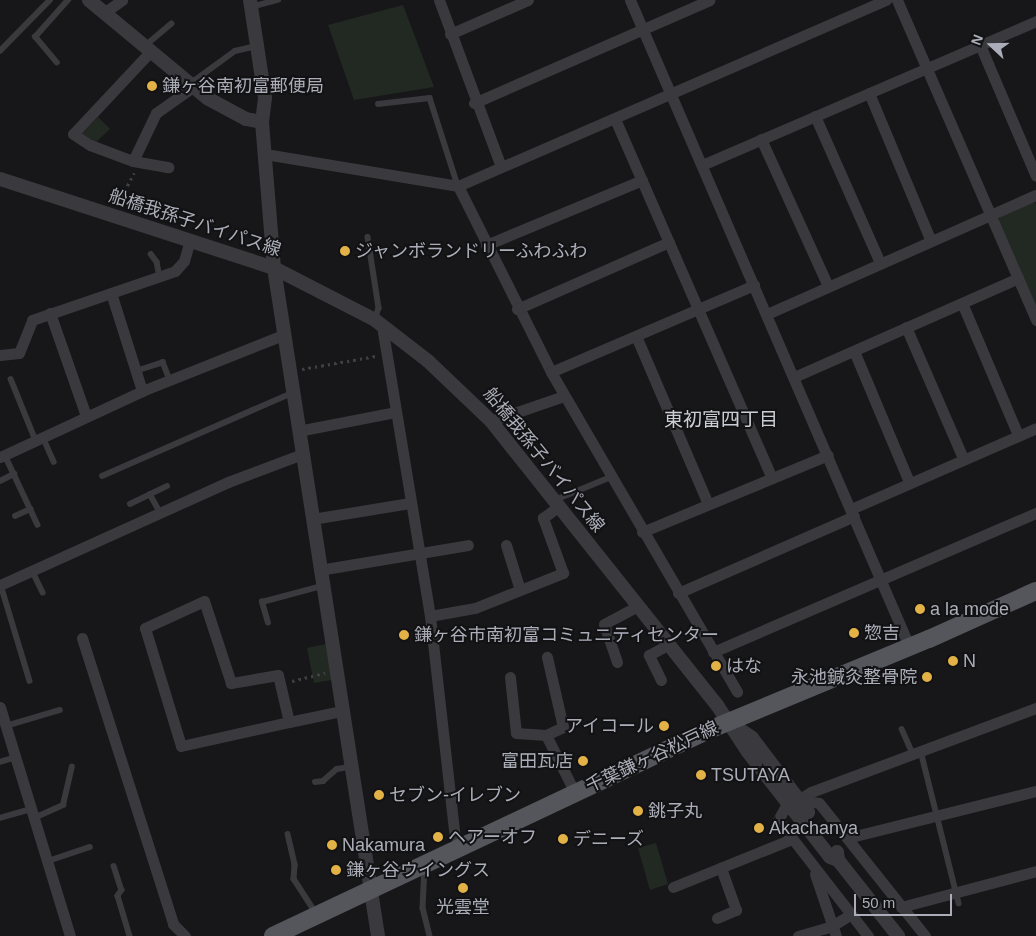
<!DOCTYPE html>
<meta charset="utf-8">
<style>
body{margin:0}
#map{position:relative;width:1036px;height:936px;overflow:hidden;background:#171719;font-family:Helvetica,"Noto Sans JP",sans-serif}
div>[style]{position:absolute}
.green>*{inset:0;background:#222923}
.path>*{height:2.5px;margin-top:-1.25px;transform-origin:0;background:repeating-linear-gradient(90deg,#3f4045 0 2.5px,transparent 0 6.5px)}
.service>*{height:5.5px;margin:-2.75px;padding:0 2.75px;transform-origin:2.75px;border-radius:2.75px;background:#39393e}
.minor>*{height:11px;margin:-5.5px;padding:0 5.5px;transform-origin:5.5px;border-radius:5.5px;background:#39393e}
.tertiary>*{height:14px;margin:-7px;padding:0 7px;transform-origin:7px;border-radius:7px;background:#39393e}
.primary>*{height:18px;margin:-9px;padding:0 9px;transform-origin:9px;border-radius:9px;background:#55565c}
.dots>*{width:14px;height:14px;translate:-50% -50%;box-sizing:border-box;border:2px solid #121214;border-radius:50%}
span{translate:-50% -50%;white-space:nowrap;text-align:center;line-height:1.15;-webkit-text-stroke:4px #121214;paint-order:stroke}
.poi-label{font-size:18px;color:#abaeb8}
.left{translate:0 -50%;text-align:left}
.right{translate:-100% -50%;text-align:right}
.street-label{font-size:18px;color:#abaeb8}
.neighbourhood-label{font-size:19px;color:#cbcdd4}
.north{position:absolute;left:966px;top:20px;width:50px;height:50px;-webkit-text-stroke:4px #121214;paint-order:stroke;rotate:291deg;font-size:14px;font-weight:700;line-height:20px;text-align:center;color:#abaeb8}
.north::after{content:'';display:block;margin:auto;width:18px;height:22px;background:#abaeb8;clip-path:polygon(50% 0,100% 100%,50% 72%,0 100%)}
.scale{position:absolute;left:854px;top:894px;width:98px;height:22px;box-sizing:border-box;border:2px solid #abaeb8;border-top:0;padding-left:6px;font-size:15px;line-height:18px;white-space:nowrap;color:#abaeb8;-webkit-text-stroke:4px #121214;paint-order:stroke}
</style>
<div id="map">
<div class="green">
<i style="clip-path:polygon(403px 5px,434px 87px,354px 100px,328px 25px)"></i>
<i style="clip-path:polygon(98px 117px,110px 129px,96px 142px,82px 134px)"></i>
<i style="clip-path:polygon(1035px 202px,1036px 205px,1036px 311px,998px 221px,1001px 216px)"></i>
<i style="clip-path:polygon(326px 644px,332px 680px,314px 683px,307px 648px)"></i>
<i style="clip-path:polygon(656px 843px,668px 884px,650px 890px,638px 848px)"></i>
</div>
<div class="path">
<i style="left:118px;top:203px;width:34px;rotate:-62deg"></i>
<i style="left:302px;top:369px;width:75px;rotate:-10deg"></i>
<i style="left:292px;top:681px;width:34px;rotate:-14deg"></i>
</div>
<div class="service">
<i style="left:251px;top:7px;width:28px;rotate:-15deg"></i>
<i style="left:146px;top:45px;width:33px;rotate:-40deg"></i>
<i style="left:0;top:51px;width:71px;rotate:-45.6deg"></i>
<i style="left:57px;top:63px;width:34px;rotate:-130deg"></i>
<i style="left:35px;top:37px;width:50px;rotate:-48.3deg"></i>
<i style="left:191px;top:83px;width:54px;rotate:-36deg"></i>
<i style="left:235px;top:51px;width:22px;rotate:-13deg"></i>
<i style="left:378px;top:104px;width:52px;rotate:-6.6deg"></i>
<i style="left:430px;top:98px;width:92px;rotate:72.3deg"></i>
<i style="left:368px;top:237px;width:72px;rotate:81.2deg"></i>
<i style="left:379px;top:308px;width:13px;rotate:108deg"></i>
<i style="left:151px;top:254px;width:10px;rotate:53deg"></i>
<i style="left:157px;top:262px;width:16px;rotate:79deg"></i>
<i style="left:142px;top:369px;width:22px;rotate:-18deg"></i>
<i style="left:163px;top:362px;width:19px;rotate:69deg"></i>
<i style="left:11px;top:379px;width:67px;rotate:68deg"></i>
<i style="left:43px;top:437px;width:27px;rotate:66deg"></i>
<i style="left:5px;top:455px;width:77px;rotate:64.8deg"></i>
<i style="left:102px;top:476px;width:207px;rotate:-23.6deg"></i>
<i style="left:0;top:481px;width:16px;rotate:-27deg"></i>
<i style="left:150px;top:494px;width:21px;rotate:61deg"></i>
<i style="left:555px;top:500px;width:61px;rotate:-22.3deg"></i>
<i style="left:130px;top:504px;width:41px;rotate:-25.9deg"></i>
<i style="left:15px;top:516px;width:17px;rotate:-24deg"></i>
<i style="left:32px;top:570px;width:25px;rotate:64deg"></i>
<i style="left:1px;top:585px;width:100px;rotate:73.2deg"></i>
<i style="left:268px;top:623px;width:22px;rotate:-106deg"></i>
<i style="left:262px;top:602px;width:62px;rotate:-14.9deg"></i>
<i style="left:6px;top:726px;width:56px;rotate:-16.5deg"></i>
<i style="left:902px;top:729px;width:27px;rotate:66deg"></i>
<i style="left:921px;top:751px;width:157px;rotate:76deg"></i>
<i style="left:0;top:762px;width:17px;rotate:-17deg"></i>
<i style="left:315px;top:782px;width:8px;rotate:-7deg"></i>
<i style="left:323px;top:781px;width:18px;rotate:-41deg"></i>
<i style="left:337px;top:769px;width:13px;rotate:-9deg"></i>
<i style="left:0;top:818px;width:33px;rotate:-16deg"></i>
<i style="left:34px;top:818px;width:32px;rotate:-24deg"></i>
<i style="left:63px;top:805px;width:39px;rotate:-77deg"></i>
<i style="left:288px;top:834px;width:32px;rotate:77deg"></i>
<i style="left:295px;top:865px;width:14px;rotate:94deg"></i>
<i style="left:294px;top:879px;width:40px;rotate:57.1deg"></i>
<i style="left:48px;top:861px;width:44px;rotate:-18.4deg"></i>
<i style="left:114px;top:866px;width:25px;rotate:72deg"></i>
<i style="left:122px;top:890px;width:7px;rotate:124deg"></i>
<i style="left:118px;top:896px;width:42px;rotate:73.3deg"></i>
<i style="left:425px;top:867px;width:41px;rotate:92.8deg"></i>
<i style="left:423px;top:908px;width:29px;rotate:76deg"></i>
</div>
<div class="minor">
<i style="left:439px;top:0;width:178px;rotate:69.6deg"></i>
<i style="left:630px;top:0;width:706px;rotate:66.63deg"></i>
<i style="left:897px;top:0;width:349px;rotate:66.5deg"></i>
<i style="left:105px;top:12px;width:21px;rotate:-35deg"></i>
<i style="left:450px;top:34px;width:85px;rotate:-23.6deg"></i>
<i style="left:980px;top:45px;width:142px;rotate:66.9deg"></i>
<i style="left:150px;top:52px;width:112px;rotate:133.2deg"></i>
<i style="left:73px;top:134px;width:20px;rotate:33deg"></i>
<i style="left:90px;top:145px;width:46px;rotate:20.4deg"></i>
<i style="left:133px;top:161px;width:53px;rotate:-64.4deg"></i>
<i style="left:156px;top:113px;width:45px;rotate:-35.1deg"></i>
<i style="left:869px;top:93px;width:160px;rotate:67.3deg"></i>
<i style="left:474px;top:103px;width:257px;rotate:-23.6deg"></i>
<i style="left:815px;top:116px;width:161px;rotate:66.1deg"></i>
<i style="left:615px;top:119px;width:392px;rotate:66.4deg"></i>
<i style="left:761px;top:139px;width:162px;rotate:65.5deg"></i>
<i style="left:265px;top:154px;width:196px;rotate:9.4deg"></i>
<i style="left:458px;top:186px;width:208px;rotate:63.4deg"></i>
<i style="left:551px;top:372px;width:370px;rotate:59.8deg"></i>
<i style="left:133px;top:161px;width:36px;rotate:10deg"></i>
<i style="left:702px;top:165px;width:364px;rotate:-23.3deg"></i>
<i style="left:458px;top:186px;width:467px;rotate:-23.5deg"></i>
<i style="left:486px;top:245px;width:169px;rotate:-22.6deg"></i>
<i style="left:111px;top:293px;width:103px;rotate:72.4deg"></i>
<i style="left:962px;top:303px;width:143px;rotate:67deg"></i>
<i style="left:517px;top:309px;width:166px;rotate:-23.8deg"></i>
<i style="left:50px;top:313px;width:109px;rotate:70.7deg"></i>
<i style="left:767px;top:314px;width:294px;rotate:-23.9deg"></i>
<i style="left:382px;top:326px;width:294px;rotate:80.6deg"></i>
<i style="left:430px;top:616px;width:234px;rotate:83.6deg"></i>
<i style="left:906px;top:327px;width:143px;rotate:66.5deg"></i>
<i style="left:636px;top:336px;width:183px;rotate:66.8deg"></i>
<i style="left:854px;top:351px;width:142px;rotate:67.2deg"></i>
<i style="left:0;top:355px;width:19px;rotate:-6deg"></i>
<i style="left:19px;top:353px;width:35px;rotate:-68deg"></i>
<i style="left:32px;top:320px;width:151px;rotate:-18.9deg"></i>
<i style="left:175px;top:271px;width:13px;rotate:-48deg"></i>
<i style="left:184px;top:261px;width:22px;rotate:-74deg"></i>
<i style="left:551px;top:372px;width:221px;rotate:-23.2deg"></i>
<i style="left:794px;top:377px;width:245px;rotate:-23.8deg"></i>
<i style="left:491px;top:421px;width:77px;rotate:-18.9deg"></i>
<i style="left:298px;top:431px;width:100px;rotate:-11deg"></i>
<i style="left:0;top:457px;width:157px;rotate:-24.9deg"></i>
<i style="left:142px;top:391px;width:152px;rotate:-21.7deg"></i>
<i style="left:851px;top:509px;width:202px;rotate:-23.6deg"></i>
<i style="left:312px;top:519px;width:99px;rotate:-9.3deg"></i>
<i style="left:642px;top:532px;width:201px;rotate:-22.5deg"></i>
<i style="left:506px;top:545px;width:47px;rotate:72.7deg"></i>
<i style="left:319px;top:570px;width:151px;rotate:-9.5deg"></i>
<i style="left:0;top:585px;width:250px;rotate:-24.3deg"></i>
<i style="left:228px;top:482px;width:79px;rotate:-20.7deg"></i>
<i style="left:678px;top:593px;width:192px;rotate:-23.6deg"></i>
<i style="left:430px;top:616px;width:46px;rotate:-10.1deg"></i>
<i style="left:475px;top:608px;width:95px;rotate:-21.7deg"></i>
<i style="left:563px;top:573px;width:59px;rotate:-110deg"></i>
<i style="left:543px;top:518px;width:20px;rotate:-37deg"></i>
<i style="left:82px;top:638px;width:300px;rotate:72.3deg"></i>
<i style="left:173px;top:924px;width:17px;rotate:45deg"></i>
<i style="left:713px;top:652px;width:352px;rotate:-23.3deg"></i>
<i style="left:617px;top:662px;width:40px;rotate:-108.9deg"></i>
<i style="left:604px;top:624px;width:38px;rotate:-28deg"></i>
<i style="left:510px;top:677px;width:56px;rotate:83.9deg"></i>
<i style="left:516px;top:733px;width:30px;rotate:4deg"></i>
<i style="left:546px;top:735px;width:65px;rotate:63.4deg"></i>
<i style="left:661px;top:680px;width:28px;rotate:-116deg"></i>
<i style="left:649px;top:655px;width:21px;rotate:-28deg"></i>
<i style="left:0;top:707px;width:239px;rotate:73deg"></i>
<i style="left:289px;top:722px;width:48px;rotate:-103.2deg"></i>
<i style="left:278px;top:675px;width:48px;rotate:170.3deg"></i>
<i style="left:231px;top:683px;width:86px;rotate:-108.2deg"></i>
<i style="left:204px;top:601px;width:65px;rotate:155.4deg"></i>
<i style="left:145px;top:628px;width:123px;rotate:73deg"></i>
<i style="left:181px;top:746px;width:111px;rotate:-12.5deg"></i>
<i style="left:289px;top:722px;width:53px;rotate:-11.9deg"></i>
<i style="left:546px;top:735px;width:19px;rotate:-25deg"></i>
<i style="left:563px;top:727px;width:72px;rotate:-102.9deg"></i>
<i style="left:798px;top:800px;width:15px;rotate:-32deg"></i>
<i style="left:811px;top:792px;width:240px;rotate:-20.5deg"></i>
<i style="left:798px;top:800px;width:21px;rotate:8deg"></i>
<i style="left:819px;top:803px;width:170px;rotate:51.4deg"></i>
<i style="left:788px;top:802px;width:21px;rotate:119deg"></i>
<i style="left:778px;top:820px;width:147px;rotate:52.2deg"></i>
<i style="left:847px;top:838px;width:195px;rotate:-14deg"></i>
<i style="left:815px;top:874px;width:65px;rotate:71.3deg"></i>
<i style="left:673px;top:887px;width:128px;rotate:-22deg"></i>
<i style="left:901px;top:907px;width:140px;rotate:-14.9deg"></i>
<i style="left:717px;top:918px;width:21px;rotate:-23deg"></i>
<i style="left:736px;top:910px;width:45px;rotate:-109.7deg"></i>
<i style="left:798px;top:936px;width:35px;rotate:-16deg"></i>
<i style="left:832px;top:926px;width:22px;rotate:-32deg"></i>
</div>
<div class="tertiary">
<i style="left:89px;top:0;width:153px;rotate:39.7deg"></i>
<i style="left:207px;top:98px;width:44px;rotate:28.3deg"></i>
<i style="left:246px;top:119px;width:16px;rotate:11deg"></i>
<i style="left:250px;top:0;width:99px;rotate:81.3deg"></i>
<i style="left:265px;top:98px;width:24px;rotate:97deg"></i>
<i style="left:262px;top:122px;width:146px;rotate:85.3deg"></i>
<i style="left:274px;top:268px;width:676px;rotate:81.15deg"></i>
<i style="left:0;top:179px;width:288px;rotate:18deg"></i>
<i style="left:274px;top:268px;width:114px;rotate:27.2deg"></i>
<i style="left:375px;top:320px;width:67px;rotate:37.7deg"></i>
<i style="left:428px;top:361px;width:87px;rotate:43.6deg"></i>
<i style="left:491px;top:421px;width:363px;rotate:51.5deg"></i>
<i style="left:717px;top:705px;width:56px;rotate:56.6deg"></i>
<i style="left:748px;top:752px;width:133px;rotate:52deg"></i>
<i style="left:830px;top:857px;width:9px;rotate:21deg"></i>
<i style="left:733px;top:725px;width:23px;rotate:34deg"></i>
<i style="left:752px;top:738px;width:93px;rotate:52.9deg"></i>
<i style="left:837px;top:852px;width:8px;rotate:83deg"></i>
<i style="left:838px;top:860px;width:97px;rotate:51.7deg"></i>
</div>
<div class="primary">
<i style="left:273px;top:936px;width:477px;rotate:-25.3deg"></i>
<i style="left:704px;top:732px;width:243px;rotate:-22.5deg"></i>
<i style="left:929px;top:639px;width:117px;rotate:-24.2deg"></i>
</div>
<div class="dots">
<i style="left:152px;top:86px;background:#e2b246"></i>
<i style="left:345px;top:251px;background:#e2b246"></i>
<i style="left:920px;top:609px;background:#e2b246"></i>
<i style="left:854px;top:633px;background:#e2b246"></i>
<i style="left:404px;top:635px;background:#e2b246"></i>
<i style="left:953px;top:661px;background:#e2b246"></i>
<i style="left:716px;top:666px;background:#e2b246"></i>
<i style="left:927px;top:677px;background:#e2b246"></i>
<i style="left:664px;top:726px;background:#e2b246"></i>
<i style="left:583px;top:761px;background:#e2b246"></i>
<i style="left:701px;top:775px;background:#e2b246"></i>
<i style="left:379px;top:795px;background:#e2b246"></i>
<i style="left:638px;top:811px;background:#e2b246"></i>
<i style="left:759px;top:828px;background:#e2b246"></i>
<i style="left:438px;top:837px;background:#e2b246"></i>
<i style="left:563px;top:839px;background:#e2b246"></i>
<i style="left:332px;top:845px;background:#e2b246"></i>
<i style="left:336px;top:870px;background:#e2b246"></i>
<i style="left:463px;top:888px;background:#e2b246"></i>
</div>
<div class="poi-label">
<span class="left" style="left:162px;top:86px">鎌ヶ谷南初富郵便局</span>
<span class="left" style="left:355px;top:251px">ジャンボランドリーふわふわ</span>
<span class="left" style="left:930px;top:609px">a la mode</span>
<span class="left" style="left:864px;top:633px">惣吉</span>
<span class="left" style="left:414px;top:635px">鎌ヶ谷市南初富コミュニティセンター</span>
<span class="left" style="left:963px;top:661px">N</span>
<span class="left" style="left:726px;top:666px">はな</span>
<span class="right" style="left:917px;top:677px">永池鍼灸整骨院</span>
<span class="right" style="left:654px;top:726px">アイコール</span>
<span class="right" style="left:573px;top:761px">富田瓦店</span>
<span class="left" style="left:711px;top:775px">TSUTAYA</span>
<span class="left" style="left:389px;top:795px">セブン-イレブン</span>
<span class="left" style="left:648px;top:811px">銚子丸</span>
<span class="left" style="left:769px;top:828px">Akachanya</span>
<span class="left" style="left:448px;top:837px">ヘアーオフ</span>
<span class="left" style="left:573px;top:839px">デニーズ</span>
<span class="left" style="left:342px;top:845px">Nakamura</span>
<span class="left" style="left:346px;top:870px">鎌ヶ谷ウイングス</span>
<span style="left:463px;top:907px">光雲堂</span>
</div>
<div class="street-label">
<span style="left:195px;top:223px;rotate:18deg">船橋我孫子バイパス線</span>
<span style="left:544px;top:460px;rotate:51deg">船橋我孫子バイパス線</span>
<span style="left:652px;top:757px;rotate:-25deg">千葉鎌ヶ谷松戸線</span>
</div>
<div class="neighbourhood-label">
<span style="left:721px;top:420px">東初富四丁目</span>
</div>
<div class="north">N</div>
<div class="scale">50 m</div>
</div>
